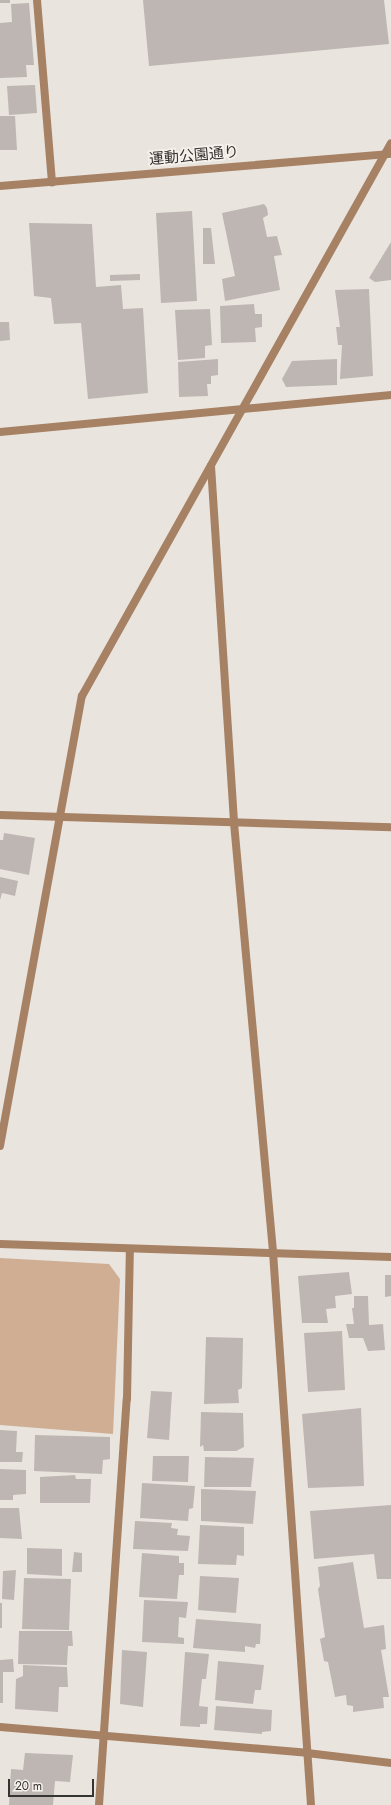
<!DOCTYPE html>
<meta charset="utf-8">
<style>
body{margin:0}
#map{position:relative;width:391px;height:1805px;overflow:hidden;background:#eae4df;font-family:Jost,"Noto Sans JP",sans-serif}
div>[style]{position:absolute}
.green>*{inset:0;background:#cfae94}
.building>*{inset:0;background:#bdb6b2}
.minor>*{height:8px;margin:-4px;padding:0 4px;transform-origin:4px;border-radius:4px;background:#a68163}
.tertiary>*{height:8px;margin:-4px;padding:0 4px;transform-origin:4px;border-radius:4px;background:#a68163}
span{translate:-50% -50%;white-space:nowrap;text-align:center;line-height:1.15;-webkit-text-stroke:3.5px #f7f1ec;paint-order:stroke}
.street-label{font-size:15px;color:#363432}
.scale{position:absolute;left:8px;top:1779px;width:86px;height:18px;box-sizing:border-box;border:2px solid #363432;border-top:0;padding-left:5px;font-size:12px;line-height:14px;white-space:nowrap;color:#363432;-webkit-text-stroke:3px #f7f1ec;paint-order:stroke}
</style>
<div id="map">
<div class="green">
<i style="clip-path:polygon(0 1258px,109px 1264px,120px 1279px,113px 1434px,0 1425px)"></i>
</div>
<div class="building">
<i style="clip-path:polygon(0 0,10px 0,10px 3px,0 3px)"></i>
<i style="clip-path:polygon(143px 0,384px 0,389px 44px,149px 66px)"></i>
<i style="clip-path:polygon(29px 3px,34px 65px,26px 65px,27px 77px,0 78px,0 23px,12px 22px,11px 4px)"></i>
<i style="clip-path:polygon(35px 85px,37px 113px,9px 115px,7px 86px)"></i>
<i style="clip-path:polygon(0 116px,15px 116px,17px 150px,0 150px)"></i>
<i style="clip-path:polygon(264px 204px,267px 208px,268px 215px,263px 218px,267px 237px,277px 236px,282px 255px,274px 256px,280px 290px,225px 301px,222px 279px,235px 276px,222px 213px)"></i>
<i style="clip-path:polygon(192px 211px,197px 301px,161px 303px,156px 213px)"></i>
<i style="clip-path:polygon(29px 223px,92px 224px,96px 287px,121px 285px,123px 309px,143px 308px,148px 393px,88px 399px,81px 323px,54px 324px,51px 298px,34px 296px)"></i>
<i style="clip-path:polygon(203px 228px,211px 228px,215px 264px,203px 264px)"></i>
<i style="clip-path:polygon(391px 242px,391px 280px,375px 282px,369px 278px)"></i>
<i style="clip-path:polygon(140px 274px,140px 280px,110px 281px,110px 275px)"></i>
<i style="clip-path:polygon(369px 289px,373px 376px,340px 379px,342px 345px,338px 345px,336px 327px,340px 327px,335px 290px)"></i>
<i style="clip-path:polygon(254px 304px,255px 314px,262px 314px,262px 327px,255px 328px,256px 342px,221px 343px,220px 306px)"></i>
<i style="clip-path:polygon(210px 309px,212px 345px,205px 346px,205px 358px,178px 360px,175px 310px)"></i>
<i style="clip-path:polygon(0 322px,9px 322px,10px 340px,0 341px)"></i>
<i style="clip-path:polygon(218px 359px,218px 375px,211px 376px,211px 384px,207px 384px,208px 396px,179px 397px,178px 362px)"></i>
<i style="clip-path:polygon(337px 359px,337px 385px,286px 387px,282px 379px,292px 361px)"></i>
<i style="clip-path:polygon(4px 833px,35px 838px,29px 875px,0 869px,0 840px,3px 840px)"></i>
<i style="clip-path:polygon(0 877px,18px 881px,15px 896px,2px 893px,0 900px)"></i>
<i style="clip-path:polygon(349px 1272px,352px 1294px,335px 1296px,336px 1308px,326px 1309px,328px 1323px,302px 1323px,298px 1276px)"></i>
<i style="clip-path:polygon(385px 1275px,391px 1275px,391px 1296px,385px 1297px)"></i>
<i style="clip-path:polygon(354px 1296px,368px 1296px,369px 1325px,383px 1324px,385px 1350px,368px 1351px,363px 1338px,349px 1338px,346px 1324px,354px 1324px,352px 1308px,354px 1308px)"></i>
<i style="clip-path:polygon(342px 1331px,345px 1390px,308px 1392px,304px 1333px)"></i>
<i style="clip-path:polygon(206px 1337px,243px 1338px,242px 1388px,238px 1390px,239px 1403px,204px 1404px)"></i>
<i style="clip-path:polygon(151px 1391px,172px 1392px,169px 1440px,147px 1438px)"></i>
<i style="clip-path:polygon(361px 1408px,364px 1486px,308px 1488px,302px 1414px)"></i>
<i style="clip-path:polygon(201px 1412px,243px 1413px,244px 1447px,236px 1451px,204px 1451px,203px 1445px,200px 1447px)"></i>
<i style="clip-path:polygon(0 1430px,17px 1431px,16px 1452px,23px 1452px,22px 1462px,0 1462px)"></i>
<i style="clip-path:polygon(35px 1435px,110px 1437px,110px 1459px,103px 1460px,102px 1474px,34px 1471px)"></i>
<i style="clip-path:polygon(153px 1456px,189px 1456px,188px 1482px,152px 1481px)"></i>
<i style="clip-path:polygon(205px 1457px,254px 1458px,251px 1487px,204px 1487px)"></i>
<i style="clip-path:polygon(0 1469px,26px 1470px,26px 1494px,13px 1495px,13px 1500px,0 1500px)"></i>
<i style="clip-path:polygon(75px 1475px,76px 1479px,91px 1479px,90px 1503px,40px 1503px,40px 1477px)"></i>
<i style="clip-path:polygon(142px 1483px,195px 1486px,193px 1508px,189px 1509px,188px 1521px,140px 1518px)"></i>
<i style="clip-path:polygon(201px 1489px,256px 1491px,253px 1524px,201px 1521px)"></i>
<i style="clip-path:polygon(391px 1505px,391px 1579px,377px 1579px,374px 1554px,314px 1559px,310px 1511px)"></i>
<i style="clip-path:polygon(0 1508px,19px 1508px,22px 1539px,0 1538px)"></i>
<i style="clip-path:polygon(135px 1521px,172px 1523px,171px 1528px,178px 1529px,177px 1535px,190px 1536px,188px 1551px,133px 1549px)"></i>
<i style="clip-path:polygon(200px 1525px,244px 1527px,244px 1556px,237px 1555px,236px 1565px,198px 1564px)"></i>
<i style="clip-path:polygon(27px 1548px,62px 1549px,62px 1576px,27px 1574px)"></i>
<i style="clip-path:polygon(74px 1552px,82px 1553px,82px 1572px,72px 1572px)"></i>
<i style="clip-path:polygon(142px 1553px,179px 1556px,179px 1563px,184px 1563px,184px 1575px,179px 1575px,177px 1599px,139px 1597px)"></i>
<i style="clip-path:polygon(353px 1562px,364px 1628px,384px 1625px,386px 1649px,381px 1650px,389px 1697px,383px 1697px,384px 1708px,353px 1712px,353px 1706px,347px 1705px,346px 1695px,335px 1697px,328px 1662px,324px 1661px,320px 1639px,325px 1637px,318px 1589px,320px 1586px,318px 1567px)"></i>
<i style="clip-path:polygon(16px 1570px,14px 1600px,2px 1599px,3px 1571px)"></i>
<i style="clip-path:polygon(200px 1576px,239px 1578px,236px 1613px,198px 1610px)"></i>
<i style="clip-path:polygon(24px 1578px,71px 1579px,69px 1630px,22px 1629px)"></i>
<i style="clip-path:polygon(144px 1600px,188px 1602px,186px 1618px,179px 1617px,178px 1637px,184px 1638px,184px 1644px,142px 1642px)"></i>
<i style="clip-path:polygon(0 1603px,2px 1603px,2px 1628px,0 1628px)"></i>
<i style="clip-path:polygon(196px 1619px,261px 1624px,260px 1644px,256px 1644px,255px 1648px,245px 1646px,245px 1652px,193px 1648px)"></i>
<i style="clip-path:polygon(19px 1631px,72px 1631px,73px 1646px,68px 1646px,67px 1665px,18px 1664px)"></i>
<i style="clip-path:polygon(122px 1650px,147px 1652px,143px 1707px,120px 1704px)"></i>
<i style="clip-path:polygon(185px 1652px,209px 1654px,206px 1679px,202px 1679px,199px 1706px,208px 1707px,207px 1724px,200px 1724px,200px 1727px,180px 1726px)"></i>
<i style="clip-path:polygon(13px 1659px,14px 1672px,3px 1672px,3px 1703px,0 1703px,0 1660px)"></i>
<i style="clip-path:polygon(218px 1661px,264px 1665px,261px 1690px,255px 1690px,253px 1704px,215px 1700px)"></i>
<i style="clip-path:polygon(23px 1665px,67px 1667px,68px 1687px,59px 1687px,58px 1712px,15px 1709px,16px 1679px,23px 1676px)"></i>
<i style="clip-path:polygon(216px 1706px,272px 1710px,271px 1731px,262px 1732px,262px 1734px,214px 1730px)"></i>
<i style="clip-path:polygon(25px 1753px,73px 1755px,70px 1782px,55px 1781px,53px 1805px,9px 1805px,11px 1769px,23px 1770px)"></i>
</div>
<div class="minor">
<i style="left:37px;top:0;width:183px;rotate:85.3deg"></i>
<i style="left:0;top:432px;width:393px;rotate:-5.4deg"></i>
<i style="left:211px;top:466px;width:358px;rotate:86.3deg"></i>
<i style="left:234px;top:823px;width:431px;rotate:84.8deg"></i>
<i style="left:273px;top:1252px;width:554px;rotate:86.07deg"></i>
<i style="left:0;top:815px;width:391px;rotate:1.8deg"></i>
<i style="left:0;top:1146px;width:457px;rotate:-79.7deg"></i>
<i style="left:82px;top:696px;width:633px;rotate:-60.8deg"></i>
<i style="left:0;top:1244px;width:391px;rotate:1.9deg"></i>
<i style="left:0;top:1727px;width:308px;rotate:4.8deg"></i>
<i style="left:307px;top:1753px;width:85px;rotate:6.8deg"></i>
<i style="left:99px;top:1805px;width:407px;rotate:-86.1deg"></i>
<i style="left:127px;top:1399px;width:150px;rotate:-88.9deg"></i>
</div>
<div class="tertiary">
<i style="left:0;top:186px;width:392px;rotate:-4.7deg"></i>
</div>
<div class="street-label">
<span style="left:194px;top:156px;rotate:-5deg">運動公園通り</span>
</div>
<div class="scale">20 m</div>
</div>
